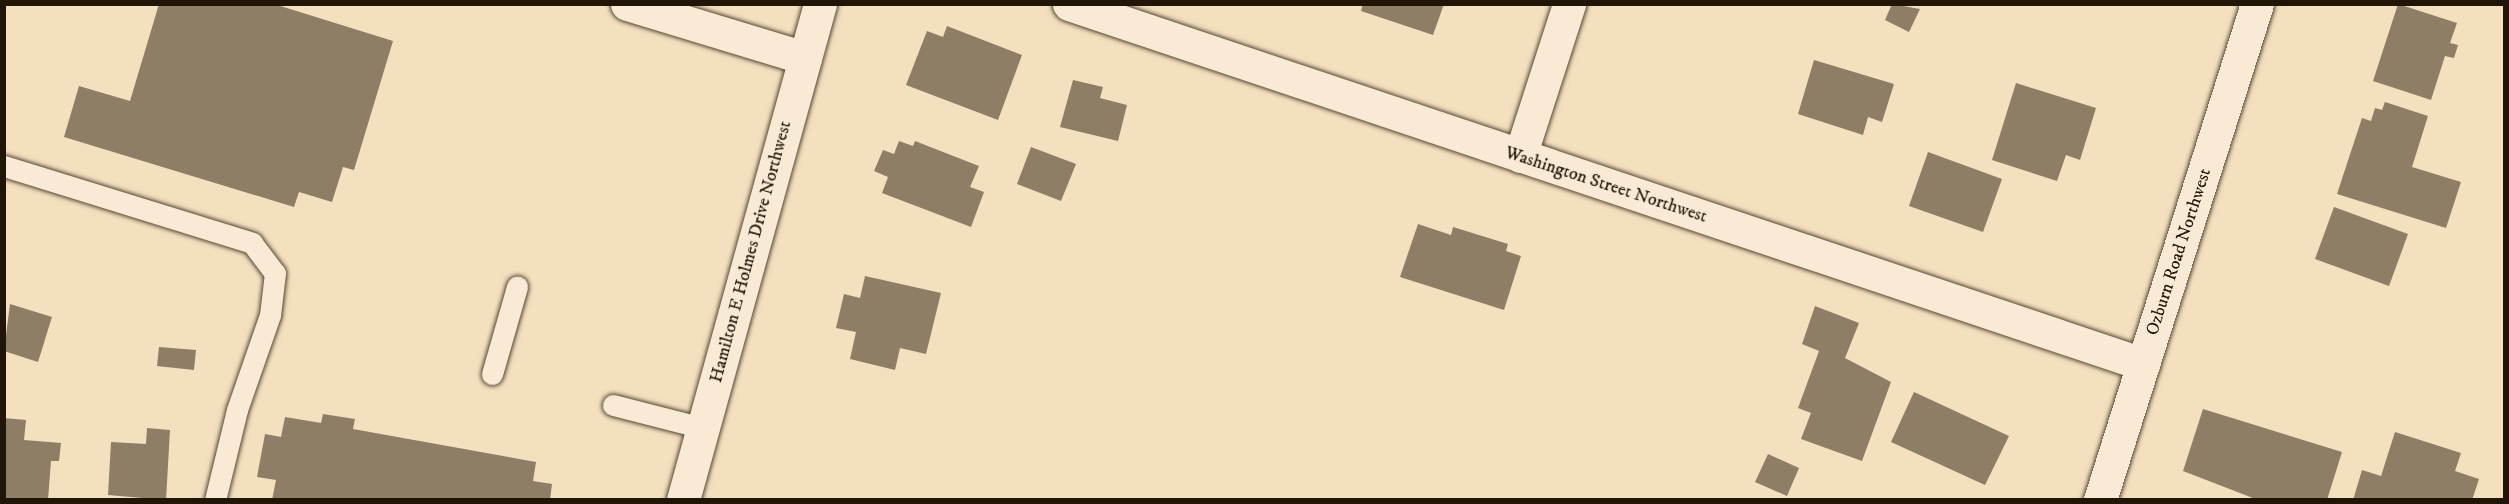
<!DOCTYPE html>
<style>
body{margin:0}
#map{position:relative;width:2509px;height:504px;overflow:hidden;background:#f4dfbe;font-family:"IM FELL DW Pica",serif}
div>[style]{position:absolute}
.building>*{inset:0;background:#8e7e66}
.roads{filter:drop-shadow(0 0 2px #554835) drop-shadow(0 0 2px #554835)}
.lane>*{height:21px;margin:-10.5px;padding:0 10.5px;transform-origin:10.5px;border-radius:10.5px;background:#f8ead5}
.street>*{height:33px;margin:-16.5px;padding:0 16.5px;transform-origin:16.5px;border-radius:16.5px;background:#f8ead5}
.secondary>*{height:33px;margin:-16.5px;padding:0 16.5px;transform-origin:16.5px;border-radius:16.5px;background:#f8ead5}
span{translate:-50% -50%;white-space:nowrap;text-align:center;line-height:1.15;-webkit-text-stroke:4.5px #f8ead5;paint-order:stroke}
.street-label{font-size:18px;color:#201507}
.frame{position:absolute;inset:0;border:6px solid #201507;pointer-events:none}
</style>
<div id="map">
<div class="building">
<i style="clip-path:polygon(159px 4px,274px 4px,393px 41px,354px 170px,343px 167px,332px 202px,299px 192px,294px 207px,64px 137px,79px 86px,130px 101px)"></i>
<i style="clip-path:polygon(1363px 4px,1444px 4px,1433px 35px,1361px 11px)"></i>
<i style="clip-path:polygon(1892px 4px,1920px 9px,1909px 32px,1885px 20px)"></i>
<i style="clip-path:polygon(2398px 4px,2457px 23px,2450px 43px,2458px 45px,2454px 58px,2445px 56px,2431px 100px,2373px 81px)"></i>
<i style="clip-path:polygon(947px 26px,1022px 55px,998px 120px,906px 85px,927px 31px,943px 37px)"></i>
<i style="clip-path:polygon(1814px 60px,1894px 84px,1882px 122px,1868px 117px,1863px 135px,1798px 114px)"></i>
<i style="clip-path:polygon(1073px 80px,1103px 87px,1100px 98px,1127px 105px,1118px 141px,1060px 127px)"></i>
<i style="clip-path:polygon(2016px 83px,2096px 108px,2080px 160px,2066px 155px,2057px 181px,1992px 160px)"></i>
<i style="clip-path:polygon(2385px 102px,2428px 116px,2412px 167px,2461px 182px,2446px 228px,2337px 194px,2362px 118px,2371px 121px,2375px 108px,2382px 110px)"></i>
<i style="clip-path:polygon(899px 141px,913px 146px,915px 141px,979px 166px,970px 187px,984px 192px,971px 227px,882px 193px,888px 177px,874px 171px,883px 150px,894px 154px)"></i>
<i style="clip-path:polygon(1031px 147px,1076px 164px,1061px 201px,1017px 184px)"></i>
<i style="clip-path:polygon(1928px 152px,2002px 179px,1983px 232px,1909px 206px)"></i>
<i style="clip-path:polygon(2334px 207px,2408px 234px,2389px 286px,2315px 259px)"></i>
<i style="clip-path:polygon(1418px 224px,1451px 235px,1453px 227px,1508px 244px,1506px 251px,1521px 256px,1504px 310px,1400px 277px)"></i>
<i style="clip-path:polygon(865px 276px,941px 293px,926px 354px,900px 348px,895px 370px,850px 359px,856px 332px,836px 328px,844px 294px,860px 298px)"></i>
<i style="clip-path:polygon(10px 304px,52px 317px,38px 362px,4px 351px)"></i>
<i style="clip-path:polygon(1815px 306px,1859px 323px,1845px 358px,1891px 382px,1862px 461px,1801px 439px,1811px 413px,1798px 408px,1819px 351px,1802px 344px)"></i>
<i style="clip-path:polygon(159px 347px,196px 350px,194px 370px,157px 366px)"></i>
<i style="clip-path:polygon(1914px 392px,2009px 436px,1985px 485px,1891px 442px)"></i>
<i style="clip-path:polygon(2203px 409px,2342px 452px,2327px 500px,2258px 500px,2183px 471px)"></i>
<i style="clip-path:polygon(323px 414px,355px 419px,353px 429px,536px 462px,533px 481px,552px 484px,550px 500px,272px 500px,276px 480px,257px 477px,265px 434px,281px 437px,285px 417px,321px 423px)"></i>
<i style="clip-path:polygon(4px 418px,26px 420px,24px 440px,61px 443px,59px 461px,51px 461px,48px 500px,4px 500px)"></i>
<i style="clip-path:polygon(147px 428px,170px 430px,166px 500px,108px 495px,111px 442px,146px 444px)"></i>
<i style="clip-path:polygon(2395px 432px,2461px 453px,2455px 471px,2479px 479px,2472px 500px,2353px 500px,2362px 470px,2381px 476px)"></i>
<i style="clip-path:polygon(1768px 454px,1799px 468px,1787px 496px,1755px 482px)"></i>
</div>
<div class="roads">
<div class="lane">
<i style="left:4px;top:166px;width:260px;rotate:17.2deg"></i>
<i style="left:252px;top:243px;width:38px;rotate:53deg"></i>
<i style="left:275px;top:273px;width:42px;rotate:96.8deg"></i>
<i style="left:270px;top:315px;width:101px;rotate:109.2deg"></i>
<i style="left:237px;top:410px;width:93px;rotate:103.7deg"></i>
<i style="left:492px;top:374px;width:91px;rotate:-74deg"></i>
<i style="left:613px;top:405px;width:93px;rotate:14.3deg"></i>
</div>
<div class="street">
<i style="left:627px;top:4px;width:186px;rotate:16.9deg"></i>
<i style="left:1069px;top:4px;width:1133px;rotate:18.53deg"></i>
<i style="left:1520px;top:156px;width:160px;rotate:-72.1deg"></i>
<i style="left:2100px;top:500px;width:520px;rotate:-72.44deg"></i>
</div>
<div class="secondary">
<i style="left:683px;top:500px;width:515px;rotate:-74.56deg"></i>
</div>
</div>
<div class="street-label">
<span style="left:1606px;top:185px;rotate:18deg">Washington Street Northwest</span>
<span style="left:751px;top:252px;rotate:-75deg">Hamilton E Holmes Drive Northwest</span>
<span style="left:2179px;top:252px;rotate:-72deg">Ozburn Road Northwest</span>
</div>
<div class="frame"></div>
</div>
